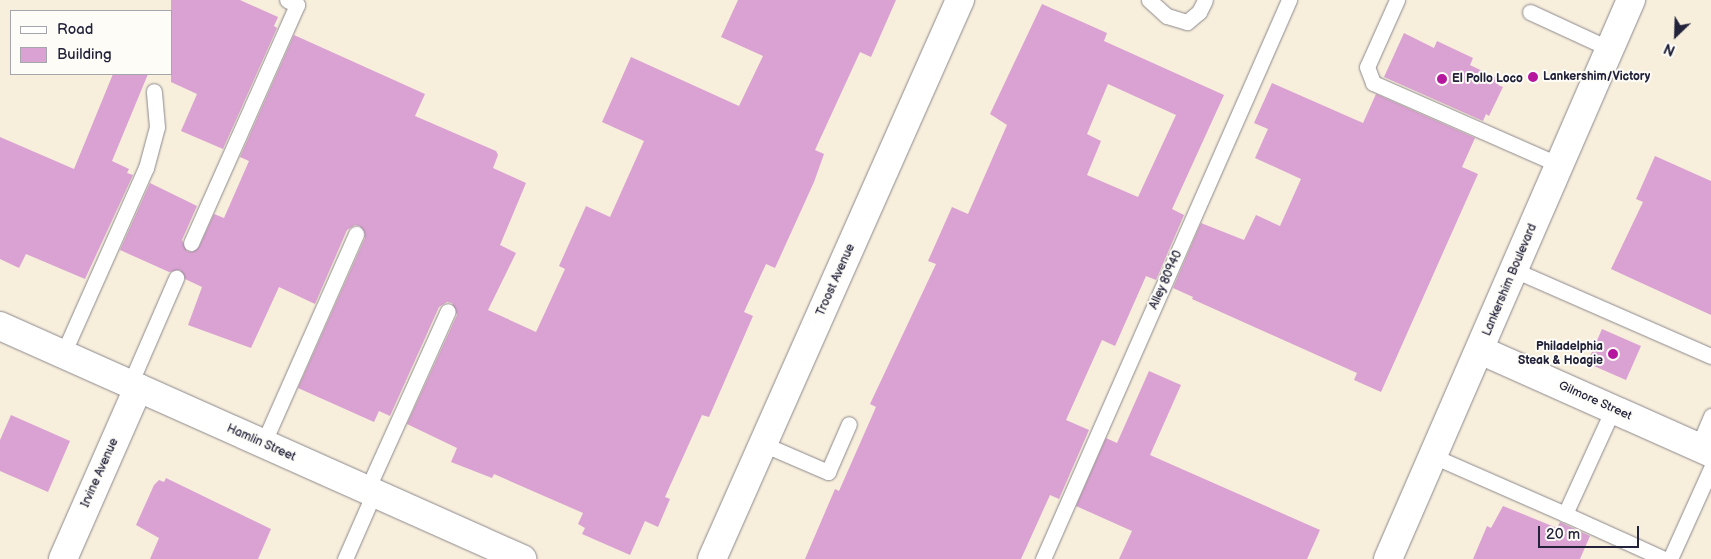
<!DOCTYPE html>
<style>
body{margin:0}
#map{position:relative;width:1711px;height:559px;overflow:hidden;background:#f7eedc;font-family:"Balsamiq Sans",sans-serif}
div>[style]{position:absolute}
.building>*{inset:0;background:#daa2d2}
.roads{filter:drop-shadow(0 0 1px #8c888c) drop-shadow(0 0 1px #8c888c)}
.lane>*{height:15px;margin:-7.5px;padding:0 7.5px;transform-origin:7.5px;border-radius:7.5px;background:#fff}
.street>*{height:28px;margin:-14px;padding:0 14px;transform-origin:14px;border-radius:14px;background:#fff}
.primary>*{height:28px;margin:-14px;padding:0 14px;transform-origin:14px;border-radius:14px;background:#fff}
.dots>*{width:14px;height:14px;translate:-50% -50%;box-sizing:border-box;border:2px solid #fdfcf7;border-radius:50%}
span{translate:-50% -50%;white-space:nowrap;text-align:center;line-height:1.15;-webkit-text-stroke:4px #fdfcf7;paint-order:stroke}
.poi-label{font-size:12px;color:#22223b;font-weight:700}
.left{translate:0 -50%;text-align:left}
.right{translate:-100% -50%;text-align:right}
.street-label{font-size:12px;color:#22223b}
.legend{position:absolute;left:10px;top:10px;width:162px;height:65px;box-sizing:border-box;background:#fdfcf7;border:1px solid #a5a5ac;margin:0;padding:6px 9px;list-style:none;font-size:15px;color:#22223b}
.legend li{display:flex;align-items:center;gap:10px;height:25px}
.legend b{width:25px;border:1px solid #a5a5ac}
.north{position:absolute;left:1651px;top:10px;width:50px;height:50px;-webkit-text-stroke:4px #fdfcf7;paint-order:stroke;rotate:204deg;font-size:14px;font-weight:700;line-height:20px;text-align:center;color:#22223b}
.north::after{content:'';display:block;margin:auto;width:18px;height:22px;background:#22223b;clip-path:polygon(50% 0,100% 100%,50% 72%,0 100%)}
.scale{position:absolute;left:1538px;top:526px;width:101px;height:22px;box-sizing:border-box;border:2px solid #22223b;border-top:0;padding-left:6px;font-size:15px;line-height:18px;white-space:nowrap;color:#22223b;-webkit-text-stroke:4px #fdfcf7;paint-order:stroke}
</style>
<div id="map">
<div class="building">
<i style="clip-path:polygon(171px 0,240px 0,278px 17px,274px 26px,277px 28px,223px 149px,181px 131px,197px 94px,171px 82px)"></i>
<i style="clip-path:polygon(738px 0,896px 0,871px 57px,860px 52px,815px 150px,824px 154px,814px 182px,775px 268px,766px 264px,744px 312px,753px 316px,709px 417px,702px 415px,665px 497px,670px 499px,658px 527px,645px 521px,630px 555px,582px 534px,585px 528px,578px 524px,583px 513px,494px 474px,492px 478px,451px 462px,457px 448px,407px 424px,457px 315px,452px 303px,447px 302px,439px 307px,390px 416px,379px 411px,374px 422px,298px 388px,365px 238px,360px 226px,355px 225px,347px 230px,315px 304px,279px 287px,251px 348px,188px 325px,202px 287px,185px 279px,180px 270px,169px 272px,120px 250px,150px 183px,197px 206px,182px 240px,187px 251px,192px 252px,199px 247px,214px 214px,224px 218px,249px 161px,240px 157px,294px 35px,425px 94px,415px 116px,496px 151px,498px 155px,493px 168px,526px 183px,500px 245px,516px 253px,488px 310px,536px 332px,565px 269px,559px 266px,586px 206px,610px 217px,644px 141px,602px 122px,631px 57px,739px 106px,763px 56px,721px 37px)"></i>
<i style="clip-path:polygon(evenodd,1042px 4px,1107px 33px,1104px 41px,1224px 95px,1172px 209px,1184px 215px,1156px 280px,1146px 276px,1115px 346px,1102px 340px,1066px 420px,1089px 430px,1059px 499px,1050px 495px,1021px 559px,805px 559px,835px 489px,839px 491px,876px 407px,870px 404px,936px 264px,928px 261px,952px 207px,968px 214px,1007px 125px,990px 114px,1042px 4px,1108px 84px,1176px 115px,1138px 197px,1087px 175px,1101px 141px,1087px 134px,1108px 84px)"></i>
<i style="clip-path:polygon(1404px 33px,1434px 48px,1437px 41px,1473px 58px,1470px 65px,1501px 80px,1498px 85px,1503px 87px,1489px 116px,1486px 114px,1483px 121px,1384px 77px)"></i>
<i style="clip-path:polygon(113px 74px,148px 74px,112px 161px,129px 169px,127px 173px,133px 175px,85px 279px,26px 254px,19px 268px,0 259px,0 137px,74px 169px)"></i>
<i style="clip-path:polygon(1272px 83px,1363px 123px,1376px 94px,1475px 138px,1462px 167px,1478px 174px,1381px 392px,1354px 380px,1357px 373px,1192px 299px,1193px 297px,1173px 288px,1201px 223px,1244px 240px,1256px 215px,1280px 226px,1301px 179px,1255px 158px,1268px 129px,1254px 123px)"></i>
<i style="clip-path:polygon(1655px 156px,1711px 181px,1711px 315px,1611px 269px,1643px 202px,1636px 199px)"></i>
<i style="clip-path:polygon(1602px 329px,1641px 346px,1626px 380px,1587px 363px)"></i>
<i style="clip-path:polygon(1149px 371px,1181px 385px,1150px 455px,1320px 530px,1307px 559px,1119px 559px,1132px 531px,1076px 506px,1106px 438px,1117px 443px)"></i>
<i style="clip-path:polygon(11px 415px,70px 441px,48px 492px,0 471px,0 440px)"></i>
<i style="clip-path:polygon(166px 478px,271px 529px,258px 559px,150px 559px,159px 538px,136px 525px,154px 485px,159px 480px,164px 482px)"></i>
<i style="clip-path:polygon(1503px 506px,1557px 528px,1560px 522px,1590px 536px,1580px 559px,1473px 559px,1487px 526px,1491px 528px)"></i>
</div>
<div class="roads">
<div class="lane">
<i style="left:1149px;top:0;width:24px;rotate:42deg"></i>
<i style="left:1167px;top:16px;width:21px;rotate:17deg"></i>
<i style="left:1187px;top:22px;width:16px;rotate:-40deg"></i>
<i style="left:1199px;top:12px;width:13px;rotate:-63deg"></i>
<i style="left:1397px;top:0;width:73px;rotate:114.1deg"></i>
<i style="left:1367px;top:67px;width:17px;rotate:69deg"></i>
<i style="left:1373px;top:83px;width:204px;rotate:23.7deg"></i>
<i style="left:1530px;top:12px;width:88px;rotate:24.8deg"></i>
<i style="left:191px;top:243px;width:261px;rotate:-66deg"></i>
<i style="left:297px;top:5px;width:11px;rotate:-153deg"></i>
<i style="left:1514px;top:270px;width:215px;rotate:23.6deg"></i>
<i style="left:63px;top:354px;width:204px;rotate:-66deg"></i>
<i style="left:146px;top:168px;width:42px;rotate:-75deg"></i>
<i style="left:157px;top:127px;width:36px;rotate:-95deg"></i>
<i style="left:130px;top:384px;width:116px;rotate:-66.5deg"></i>
<i style="left:263px;top:444px;width:230px;rotate:-66.1deg"></i>
<i style="left:763px;top:444px;width:71px;rotate:23.3deg"></i>
<i style="left:828px;top:472px;width:52px;rotate:-66.4deg"></i>
<i style="left:1698px;top:447px;width:34px;rotate:-67deg"></i>
<i style="left:1433px;top:456px;width:144px;rotate:23.7deg"></i>
<i style="left:1565px;top:514px;width:115px;rotate:-65.4deg"></i>
<i style="left:367px;top:490px;width:196px;rotate:-65.7deg"></i>
<i style="left:1565px;top:514px;width:109px;rotate:24.4deg"></i>
<i style="left:345px;top:559px;width:72px;rotate:-66.3deg"></i>
<i style="left:1043px;top:559px;width:611px;rotate:-66.25deg"></i>
<i style="left:1670px;top:559px;width:100px;rotate:-65.7deg"></i>
</div>
<div class="street">
<i style="left:0;top:326px;width:572px;rotate:24.05deg"></i>
<i style="left:1480px;top:350px;width:253px;rotate:24deg"></i>
<i style="left:63px;top:559px;width:187px;rotate:-66.3deg"></i>
<i style="left:712px;top:559px;width:612px;rotate:-66.08deg"></i>
</div>
<div class="primary">
<i style="left:1388px;top:559px;width:610px;rotate:-66.51deg"></i>
</div>
</div>
<div class="dots">
<i style="left:1533px;top:77px;background:#b5179e"></i>
<i style="left:1442px;top:79px;background:#b5179e"></i>
<i style="left:1613px;top:354px;background:#b5179e"></i>
</div>
<div class="poi-label">
<span class="left" style="left:1543px;top:77px">Lankershim/Victory</span>
<span class="left" style="left:1452px;top:79px">El Pollo Loco</span>
<span class="right" style="left:1603px;top:354px">Philadelphia<br>Steak &amp; Hoagie</span>
</div>
<div class="street-label">
<span style="left:836px;top:280px;rotate:-66deg">Troost Avenue</span>
<span style="left:1166px;top:280px;rotate:-66deg">Alley 80940</span>
<span style="left:1510px;top:280px;rotate:-67deg">Lankershim Boulevard</span>
<span style="left:1595px;top:401px;rotate:24deg">Gilmore Street</span>
<span style="left:261px;top:443px;rotate:24deg">Hamlin Street</span>
<span style="left:100px;top:473px;rotate:-66deg">Irvine Avenue</span>
</div>
<ul class="legend">
<li><b style="height:6px;background:#fff"></b>Road</li>
<li><b style="height:14px;background:#daa2d2"></b>Building</li>
</ul>
<div class="north">N</div>
<div class="scale">20 m</div>
</div>
